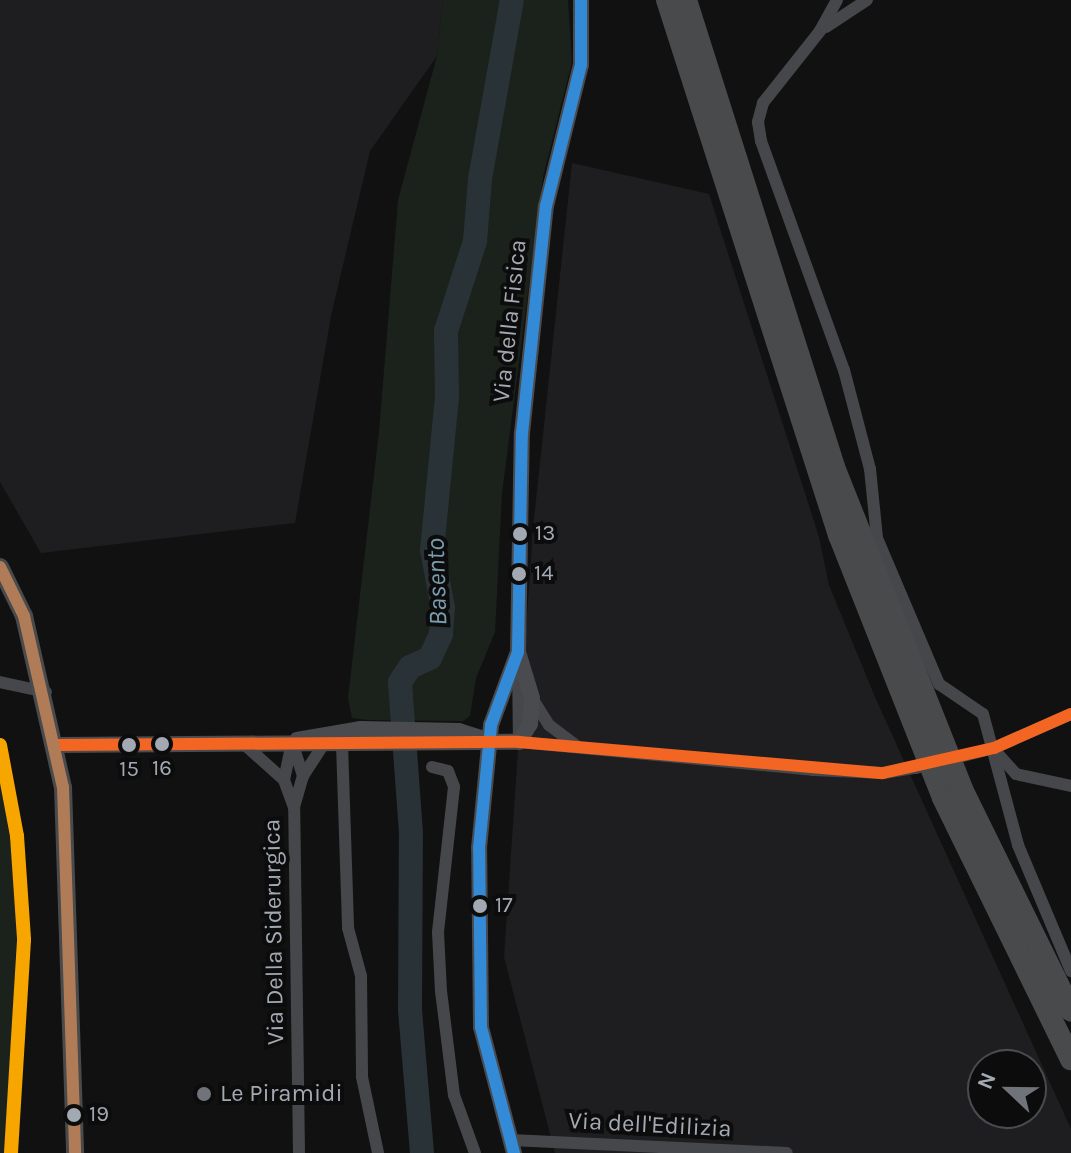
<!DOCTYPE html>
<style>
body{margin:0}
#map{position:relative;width:1071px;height:1153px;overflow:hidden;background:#111112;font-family:Karla,sans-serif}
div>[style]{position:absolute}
.built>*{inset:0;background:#1e1e20}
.green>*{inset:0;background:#1b221c}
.river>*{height:24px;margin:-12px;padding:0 12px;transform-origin:12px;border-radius:12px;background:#293236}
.street>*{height:12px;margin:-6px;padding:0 6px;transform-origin:6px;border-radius:6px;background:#46474a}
.secondary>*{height:16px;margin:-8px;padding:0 8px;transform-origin:8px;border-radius:8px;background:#4a4b4e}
.primary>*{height:18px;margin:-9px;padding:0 9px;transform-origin:9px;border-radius:9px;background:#484a4c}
.highway>*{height:22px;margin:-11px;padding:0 11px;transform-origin:11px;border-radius:11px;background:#484a4c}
.bus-1>*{height:12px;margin:-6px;padding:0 6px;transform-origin:6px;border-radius:6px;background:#338bd7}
.bus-2>*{height:12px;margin:-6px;padding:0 6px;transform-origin:6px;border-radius:6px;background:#f26522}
.bus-3>*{height:12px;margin:-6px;padding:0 6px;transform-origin:6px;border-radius:6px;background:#b07c57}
.rail-1>*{height:14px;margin:-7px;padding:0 7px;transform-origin:7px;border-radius:7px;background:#f7a600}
.dots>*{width:22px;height:22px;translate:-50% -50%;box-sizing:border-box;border:4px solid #0c0c0d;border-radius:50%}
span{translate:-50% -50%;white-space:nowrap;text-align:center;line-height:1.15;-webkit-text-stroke:8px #0c0c0d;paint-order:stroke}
.bus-label{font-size:22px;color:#a3a9b2}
.left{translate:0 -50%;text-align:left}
.street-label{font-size:24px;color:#a3a9b2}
.poi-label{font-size:24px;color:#a3a9b2}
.water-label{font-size:26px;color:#7a9bad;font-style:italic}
.north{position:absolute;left:967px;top:1049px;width:80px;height:80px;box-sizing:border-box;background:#0c0c0d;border:2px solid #484b4f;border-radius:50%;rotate:292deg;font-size:22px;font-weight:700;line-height:32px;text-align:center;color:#a3a9b2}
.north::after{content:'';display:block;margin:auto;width:28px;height:36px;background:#70747a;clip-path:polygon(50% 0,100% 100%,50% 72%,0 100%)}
</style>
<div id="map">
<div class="built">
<i style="clip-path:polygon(0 0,443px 0,437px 56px,370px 151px,331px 316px,295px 523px,41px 553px,0 482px)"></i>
<i style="clip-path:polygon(evenodd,572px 163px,709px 194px,819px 537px,829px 585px,875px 697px,1071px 1129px,1071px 1153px,555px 1153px,504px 957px,533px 528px,572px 163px,983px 1065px,1031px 1065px,1031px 1113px,983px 1113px,983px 1065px)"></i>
</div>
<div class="green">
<i style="clip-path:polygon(443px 0,568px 0,572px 62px,543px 177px,502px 493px,495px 632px,476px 678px,470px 716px,463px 721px,367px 720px,352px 718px,348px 698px,379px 432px,398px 200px,437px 56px)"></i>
<i style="clip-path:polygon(0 781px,15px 868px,17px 928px,7px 1153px,0 1153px)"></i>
</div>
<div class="river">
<i style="left:422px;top:1153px;width:144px;rotate:-94.8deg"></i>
<i style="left:410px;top:1010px;width:177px;rotate:-89.7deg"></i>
<i style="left:411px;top:833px;width:151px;rotate:-94.2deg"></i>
<i style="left:400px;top:682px;width:18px;rotate:-56deg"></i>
<i style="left:410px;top:667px;width:22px;rotate:-24deg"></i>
<i style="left:430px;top:658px;width:26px;rotate:-65deg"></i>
<i style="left:441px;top:634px;width:26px;rotate:-86deg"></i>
<i style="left:443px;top:608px;width:59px;rotate:-100.7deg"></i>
<i style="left:432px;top:550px;width:155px;rotate:-84.4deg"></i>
<i style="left:447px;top:396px;width:65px;rotate:-90.9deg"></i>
<i style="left:446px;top:331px;width:95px;rotate:-72.1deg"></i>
<i style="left:475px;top:241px;width:62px;rotate:-85.4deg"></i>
<i style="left:480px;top:179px;width:182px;rotate:-79.9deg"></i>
</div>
<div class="street">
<i style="left:837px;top:0;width:35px;rotate:119deg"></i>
<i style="left:820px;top:31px;width:92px;rotate:128.4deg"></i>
<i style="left:763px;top:103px;width:20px;rotate:105deg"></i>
<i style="left:758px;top:122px;width:19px;rotate:81deg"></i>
<i style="left:761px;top:141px;width:244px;rotate:70.1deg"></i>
<i style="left:844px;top:370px;width:102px;rotate:75.3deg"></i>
<i style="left:870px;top:469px;width:69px;rotate:84.2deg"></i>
<i style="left:877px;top:538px;width:159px;rotate:67deg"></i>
<i style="left:939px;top:684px;width:53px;rotate:34.3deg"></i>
<i style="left:983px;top:714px;width:136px;rotate:75deg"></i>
<i style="left:1018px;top:845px;width:137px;rotate:67.2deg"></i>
<i style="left:826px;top:27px;width:49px;rotate:-33.4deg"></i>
<i style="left:518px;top:664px;width:78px;rotate:89.3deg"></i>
<i style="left:519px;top:742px;width:295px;rotate:5.4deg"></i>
<i style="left:813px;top:770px;width:70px;rotate:2.5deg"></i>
<i style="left:883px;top:773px;width:33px;rotate:-9deg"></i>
<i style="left:916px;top:768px;width:81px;rotate:-14.4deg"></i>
<i style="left:994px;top:748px;width:84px;rotate:-23.8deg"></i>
<i style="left:0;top:682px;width:47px;rotate:12.3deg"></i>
<i style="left:532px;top:698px;width:32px;rotate:58deg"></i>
<i style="left:549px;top:725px;width:34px;rotate:37deg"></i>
<i style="left:292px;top:742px;width:36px;rotate:72deg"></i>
<i style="left:244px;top:744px;width:54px;rotate:42deg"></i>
<i style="left:284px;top:780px;width:29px;rotate:70deg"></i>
<i style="left:342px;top:744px;width:184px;rotate:88.1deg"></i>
<i style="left:348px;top:928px;width:50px;rotate:74.8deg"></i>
<i style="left:361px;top:976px;width:101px;rotate:89.4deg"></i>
<i style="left:362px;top:1077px;width:78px;rotate:78.1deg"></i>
<i style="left:998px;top:754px;width:27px;rotate:48deg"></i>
<i style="left:1016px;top:774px;width:56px;rotate:12.3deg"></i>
<i style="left:432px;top:767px;width:16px;rotate:14deg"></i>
<i style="left:448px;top:771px;width:17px;rotate:69deg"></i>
<i style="left:454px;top:787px;width:146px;rotate:96.3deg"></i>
<i style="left:438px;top:932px;width:59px;rotate:87.1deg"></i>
<i style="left:441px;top:991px;width:105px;rotate:82.9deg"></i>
<i style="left:454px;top:1095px;width:62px;rotate:70.1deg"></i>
<i style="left:284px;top:780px;width:39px;rotate:-78deg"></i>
<i style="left:511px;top:1140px;width:276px;rotate:2.7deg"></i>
<i style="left:299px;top:1153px;width:346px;rotate:-90.8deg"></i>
<i style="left:294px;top:807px;width:32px;rotate:-74deg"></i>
<i style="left:303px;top:776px;width:37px;rotate:-57deg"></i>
</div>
<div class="secondary">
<i style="left:297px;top:740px;width:65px;rotate:-9.8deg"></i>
<i style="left:361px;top:729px;width:98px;rotate:1.2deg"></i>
<i style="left:459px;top:731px;width:25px;rotate:18deg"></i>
<i style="left:58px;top:745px;width:461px;rotate:-0.4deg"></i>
<i style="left:519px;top:742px;width:21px;rotate:-59deg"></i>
<i style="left:530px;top:724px;width:26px;rotate:-86deg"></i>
<i style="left:532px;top:698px;width:48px;rotate:-106.9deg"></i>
<i style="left:514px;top:1153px;width:130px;rotate:-104.7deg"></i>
<i style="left:481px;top:1027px;width:179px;rotate:-90.6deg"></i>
<i style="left:479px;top:848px;width:124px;rotate:-84.4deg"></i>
<i style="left:491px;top:725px;width:78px;rotate:-69.7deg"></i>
<i style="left:518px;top:652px;width:219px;rotate:-89deg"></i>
<i style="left:522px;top:433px;width:228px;rotate:-84deg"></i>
<i style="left:546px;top:206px;width:145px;rotate:-76.1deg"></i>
<i style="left:581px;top:65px;width:65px;rotate:-90deg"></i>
</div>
<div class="primary">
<i style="left:0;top:567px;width:55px;rotate:63.9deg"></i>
<i style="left:24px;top:616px;width:175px;rotate:77.2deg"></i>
<i style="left:63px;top:787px;width:366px;rotate:88.1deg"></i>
</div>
<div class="highway">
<i style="left:667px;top:0;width:562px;rotate:72.18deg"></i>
<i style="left:839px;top:535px;width:283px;rotate:68.4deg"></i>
<i style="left:943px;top:798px;width:291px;rotate:63.9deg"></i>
<i style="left:686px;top:0;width:490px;rotate:72.4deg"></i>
<i style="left:834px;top:467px;width:347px;rotate:68.3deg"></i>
<i style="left:962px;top:789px;width:247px;rotate:63.8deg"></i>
</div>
<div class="bus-1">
<i style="left:514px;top:1153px;width:130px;rotate:-104.7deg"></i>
<i style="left:481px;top:1027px;width:179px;rotate:-90.6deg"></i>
<i style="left:479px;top:848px;width:124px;rotate:-84.4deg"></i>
<i style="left:491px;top:725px;width:78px;rotate:-69.7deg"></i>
<i style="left:518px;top:652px;width:219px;rotate:-89deg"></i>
<i style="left:522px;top:433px;width:228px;rotate:-84deg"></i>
<i style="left:546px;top:206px;width:145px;rotate:-76.1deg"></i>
<i style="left:581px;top:65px;width:65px;rotate:-90deg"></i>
</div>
<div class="bus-2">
<i style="left:58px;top:745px;width:461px;rotate:-0.4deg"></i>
<i style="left:519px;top:742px;width:365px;rotate:4.9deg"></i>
<i style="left:883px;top:773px;width:114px;rotate:-12.7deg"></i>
<i style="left:994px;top:748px;width:84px;rotate:-23.8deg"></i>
</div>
<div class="bus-3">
<i style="left:0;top:567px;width:55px;rotate:63.9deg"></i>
<i style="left:24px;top:616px;width:175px;rotate:77.2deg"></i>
<i style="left:63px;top:787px;width:366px;rotate:88.1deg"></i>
</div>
<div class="rail-1">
<i style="left:0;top:745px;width:93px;rotate:79.4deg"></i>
<i style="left:17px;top:836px;width:104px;rotate:86.1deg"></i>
<i style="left:24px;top:940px;width:213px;rotate:93.5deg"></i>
</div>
<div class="dots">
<i style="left:520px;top:534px;background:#a3a9b2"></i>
<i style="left:519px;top:574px;background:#a3a9b2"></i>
<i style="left:162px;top:744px;background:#a3a9b2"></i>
<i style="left:129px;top:745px;background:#a3a9b2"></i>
<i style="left:480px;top:906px;background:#a3a9b2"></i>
<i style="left:204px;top:1094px;background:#70747a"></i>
<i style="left:74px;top:1115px;background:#a3a9b2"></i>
</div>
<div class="bus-label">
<span class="left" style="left:535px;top:534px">13</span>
<span class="left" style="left:534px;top:574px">14</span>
<span style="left:162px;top:769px">16</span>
<span style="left:129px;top:770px">15</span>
<span class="left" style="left:495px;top:906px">17</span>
<span class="left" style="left:89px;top:1115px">19</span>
</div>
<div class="street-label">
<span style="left:510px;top:321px;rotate:-84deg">Via della Fisica</span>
<span style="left:274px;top:932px;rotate:-91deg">Via Della Siderurgica</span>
<span style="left:650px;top:1125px;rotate:3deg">Via dell'Edilizia</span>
</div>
<div class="poi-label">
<span class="left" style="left:220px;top:1094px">Le Piramidi</span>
</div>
<div class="water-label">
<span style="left:437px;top:582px;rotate:-92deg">Basento</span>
</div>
<div class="north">N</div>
</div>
